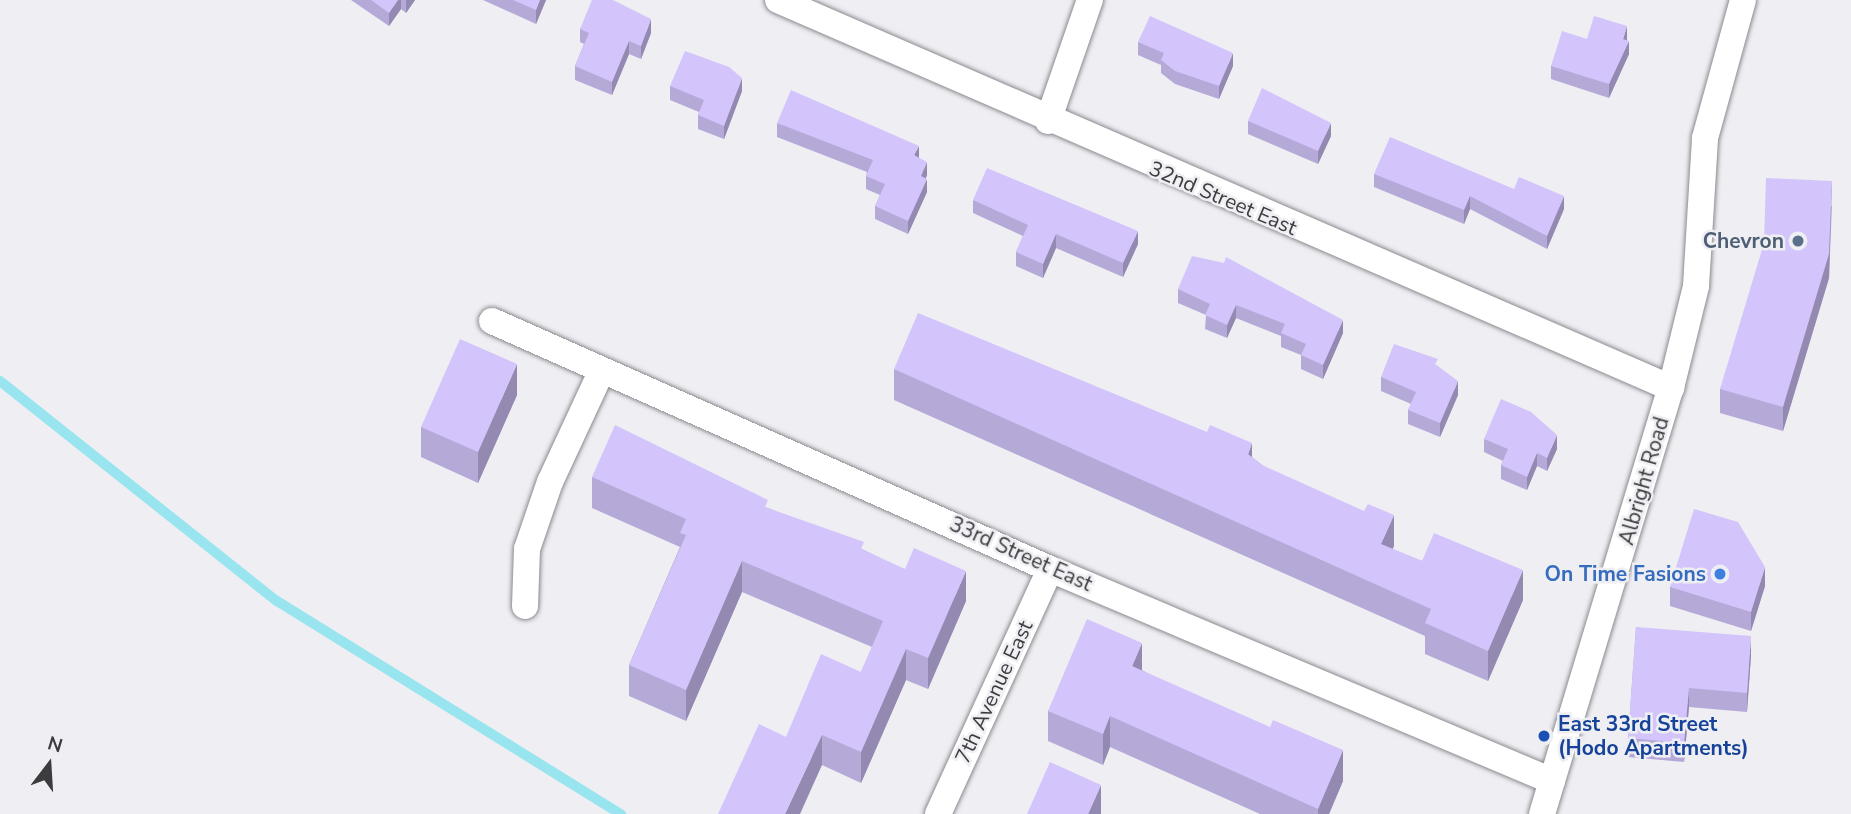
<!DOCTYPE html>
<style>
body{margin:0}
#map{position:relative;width:1851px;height:814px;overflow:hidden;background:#eeeef3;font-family:"Nunito Sans",sans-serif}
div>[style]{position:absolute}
.stream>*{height:10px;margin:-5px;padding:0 5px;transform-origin:5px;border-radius:5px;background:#98e4ef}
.roads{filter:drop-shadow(0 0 2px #8a8b8f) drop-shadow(0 0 2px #8a8b8f)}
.street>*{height:26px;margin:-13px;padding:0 13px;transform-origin:13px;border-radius:13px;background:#fff}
.wall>*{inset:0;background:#b5a9d8}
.shaded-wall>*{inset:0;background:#9489b0}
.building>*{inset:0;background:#d3c4fb}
.dots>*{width:19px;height:19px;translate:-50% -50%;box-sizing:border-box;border:4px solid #eeeef3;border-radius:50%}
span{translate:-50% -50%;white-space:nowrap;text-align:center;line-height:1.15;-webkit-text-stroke:5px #eeeef3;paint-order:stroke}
.street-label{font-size:21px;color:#3c3c3e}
.service-label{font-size:21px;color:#4e5e75;font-weight:700}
.right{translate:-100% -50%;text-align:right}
.shop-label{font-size:21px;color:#366cbe;font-weight:700}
.transit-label{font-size:21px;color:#164399;font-weight:700}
.left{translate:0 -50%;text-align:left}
.north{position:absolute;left:14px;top:730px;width:70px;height:70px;-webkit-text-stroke:5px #eeeef3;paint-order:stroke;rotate:17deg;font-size:19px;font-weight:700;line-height:28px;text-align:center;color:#3c3c3e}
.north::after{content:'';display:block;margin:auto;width:24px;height:32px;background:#3c3c3e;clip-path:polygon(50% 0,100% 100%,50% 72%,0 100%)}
</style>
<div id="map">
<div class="stream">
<i style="left:0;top:381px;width:354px;rotate:38.5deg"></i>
<i style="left:277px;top:601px;width:405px;rotate:31.8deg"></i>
</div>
<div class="roads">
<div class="street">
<i style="left:778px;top:0;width:974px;rotate:23.48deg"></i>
<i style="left:1048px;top:121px;width:128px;rotate:-70.9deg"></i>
<i style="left:492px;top:321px;width:611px;rotate:23.96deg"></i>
<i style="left:1050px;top:569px;width:545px;rotate:22.89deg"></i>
<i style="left:525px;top:606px;width:57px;rotate:-88deg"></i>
<i style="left:527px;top:549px;width:71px;rotate:-71.1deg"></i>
<i style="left:550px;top:482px;width:121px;rotate:-65.1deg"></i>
<i style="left:938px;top:814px;width:269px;rotate:-65.4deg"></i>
<i style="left:1542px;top:814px;width:445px;rotate:-73.2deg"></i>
<i style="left:1671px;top:388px;width:105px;rotate:-76.2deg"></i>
<i style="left:1696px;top:286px;width:148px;rotate:-86.5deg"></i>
<i style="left:1705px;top:138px;width:143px;rotate:-74.6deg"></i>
</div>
</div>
<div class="wall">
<i style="clip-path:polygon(351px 0,415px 0,406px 13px,401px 9px,389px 26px)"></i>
<i style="clip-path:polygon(483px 0,546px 0,536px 24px)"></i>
<i style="clip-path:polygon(580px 29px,651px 33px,641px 59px,629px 54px,612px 95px,575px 80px,575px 66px,584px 44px,580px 42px)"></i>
<i style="clip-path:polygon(1587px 39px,1627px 40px,1629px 54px,1609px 98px,1551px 79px,1551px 66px)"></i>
<i style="clip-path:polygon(1138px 42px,1233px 66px,1219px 99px,1175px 84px,1161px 73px,1161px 65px,1138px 55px)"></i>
<i style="clip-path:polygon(670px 86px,742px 91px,724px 139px,698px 129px,698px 115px,699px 112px,670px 100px)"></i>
<i style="clip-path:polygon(1248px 121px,1331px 136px,1318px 164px,1248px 134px)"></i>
<i style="clip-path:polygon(777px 123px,919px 158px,927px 175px,926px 178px,927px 192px,908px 234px,875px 219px,875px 206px,880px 195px,866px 189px,866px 176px,867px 172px,777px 137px)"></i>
<i style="clip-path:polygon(1374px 174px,1514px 189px,1564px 209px,1547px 249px,1470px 209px,1464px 224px,1374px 187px)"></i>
<i style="clip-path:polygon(973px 200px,1138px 244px,1123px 277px,1056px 248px,1043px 278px,1016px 266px,1016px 252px,1023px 236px,973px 213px)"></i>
<i style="clip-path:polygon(1832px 205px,1829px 278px,1783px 431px,1720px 413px,1720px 389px)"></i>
<i style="clip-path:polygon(1178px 289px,1343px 333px,1323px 379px,1301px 369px,1301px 355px,1281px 347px,1281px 336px,1236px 318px,1227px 338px,1205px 329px,1206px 315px,1178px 303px)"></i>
<i style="clip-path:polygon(1438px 366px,1458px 395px,1440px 437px,1408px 424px,1408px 410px,1411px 404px,1381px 391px,1381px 377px)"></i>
<i style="clip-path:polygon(894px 369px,1252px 457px,1262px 465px,1394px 546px,1392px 549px,1422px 561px,1523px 600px,1488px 681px,1425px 654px,1425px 636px,894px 400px)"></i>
<i style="clip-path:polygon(517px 395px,478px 483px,421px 457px,421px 427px)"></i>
<i style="clip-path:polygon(1484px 439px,1557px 449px,1547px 471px,1537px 466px,1527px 490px,1501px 479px,1501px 465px,1503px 461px,1484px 452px)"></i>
<i style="clip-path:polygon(592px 477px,768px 508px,864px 550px,966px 601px,928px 689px,906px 680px,861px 783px,822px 765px,786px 737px,861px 672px,872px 647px,742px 592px,686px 721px,629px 696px,629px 665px,680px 547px,592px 508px)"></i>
<i style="clip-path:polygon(1765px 586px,1751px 631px,1670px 606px,1670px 587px)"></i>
<i style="clip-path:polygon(1636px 627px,1751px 655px,1747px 712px,1689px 707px,1684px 762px,1628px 757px,1628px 738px)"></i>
<i style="clip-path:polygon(1142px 670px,1343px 781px,1329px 814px,1260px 814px,1110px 747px,1103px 765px,1048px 741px,1048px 711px)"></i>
</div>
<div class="shaded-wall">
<i style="clip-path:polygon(398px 0,401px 0,401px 9px,389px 26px,389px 13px)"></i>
<i style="clip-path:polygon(406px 0,415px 0,406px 13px)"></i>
<i style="clip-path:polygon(540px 0,546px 0,536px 24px,536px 10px)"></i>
<i style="clip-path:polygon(651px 19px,651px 33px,641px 59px,641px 46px)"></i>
<i style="clip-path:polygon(1627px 26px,1627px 40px,1623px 53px,1623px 39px)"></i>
<i style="clip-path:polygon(629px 41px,629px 54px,612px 95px,612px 82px)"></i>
<i style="clip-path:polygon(1629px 41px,1629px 54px,1609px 98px,1609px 84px)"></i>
<i style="clip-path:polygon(1233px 53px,1233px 66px,1219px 99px,1219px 86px)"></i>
<i style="clip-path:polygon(742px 78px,742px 91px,724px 139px,724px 126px)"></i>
<i style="clip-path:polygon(1331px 123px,1331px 136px,1318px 164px,1318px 151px)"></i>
<i style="clip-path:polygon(919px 146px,919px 159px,914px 155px)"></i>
<i style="clip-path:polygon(927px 162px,927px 175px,921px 189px,921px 176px)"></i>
<i style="clip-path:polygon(927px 179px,927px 192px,908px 234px,908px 221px)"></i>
<i style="clip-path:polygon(1832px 181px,1829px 278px,1783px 431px,1783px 407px)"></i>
<i style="clip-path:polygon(1470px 196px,1470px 209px,1464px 224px,1464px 210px)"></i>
<i style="clip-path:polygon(1564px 196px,1564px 209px,1547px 249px,1547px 236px)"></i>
<i style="clip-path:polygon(1138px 231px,1138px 244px,1123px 277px,1123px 263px)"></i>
<i style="clip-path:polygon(1056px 234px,1056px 248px,1043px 278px,1043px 264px)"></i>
<i style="clip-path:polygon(1236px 305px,1236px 318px,1227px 338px,1227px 325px)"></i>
<i style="clip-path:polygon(1343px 320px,1343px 333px,1323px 379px,1323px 365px)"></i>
<i style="clip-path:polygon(517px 364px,517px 395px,478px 483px,478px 452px)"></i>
<i style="clip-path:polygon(1458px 381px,1458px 395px,1440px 437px,1440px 423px)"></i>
<i style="clip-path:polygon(1557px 435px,1557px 449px,1547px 471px,1547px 458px)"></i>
<i style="clip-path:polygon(1252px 443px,1252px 474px,1248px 454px)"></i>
<i style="clip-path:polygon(1537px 453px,1537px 466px,1527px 490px,1527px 477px)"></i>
<i style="clip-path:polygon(1394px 515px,1394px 546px,1381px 575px,1381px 544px)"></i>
<i style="clip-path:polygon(742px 561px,742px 592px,686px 721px,686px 690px)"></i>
<i style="clip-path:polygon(1765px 567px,1765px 586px,1751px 631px,1751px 612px)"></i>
<i style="clip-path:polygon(1523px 570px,1523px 600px,1488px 681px,1488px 651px)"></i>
<i style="clip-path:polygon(966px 571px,966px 601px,928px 689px,928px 658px)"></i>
<i style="clip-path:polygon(1751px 636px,1751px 655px,1747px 712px,1747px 693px)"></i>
<i style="clip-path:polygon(1142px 643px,1142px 673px,1132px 666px)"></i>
<i style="clip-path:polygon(906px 649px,906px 680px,861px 783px,861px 752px)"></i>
<i style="clip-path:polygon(1689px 688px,1689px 707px,1684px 762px,1684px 743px)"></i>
<i style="clip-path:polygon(1110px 716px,1110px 747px,1103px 765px,1103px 734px)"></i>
<i style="clip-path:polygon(822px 735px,822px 765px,800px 814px,785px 814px)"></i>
<i style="clip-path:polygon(1343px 750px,1343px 781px,1329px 814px,1318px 814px,1318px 809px)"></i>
<i style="clip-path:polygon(1101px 785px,1101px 814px,1088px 814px)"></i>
</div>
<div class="building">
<i style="clip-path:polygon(371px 0,398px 0,389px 13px)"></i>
<i style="clip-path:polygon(513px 0,540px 0,536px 10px)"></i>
<i style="clip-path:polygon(592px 0,613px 0,651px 19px,641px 46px,629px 41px,612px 82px,575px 66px,589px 33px,580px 29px)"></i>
<i style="clip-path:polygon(1150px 16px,1233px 53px,1219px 86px,1175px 71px,1161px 60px,1164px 53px,1138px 42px)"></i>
<i style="clip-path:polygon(1594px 16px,1627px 26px,1623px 39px,1629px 41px,1609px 84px,1551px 66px,1562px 31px,1587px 39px)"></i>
<i style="clip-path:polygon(685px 51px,729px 67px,742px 78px,724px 126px,698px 115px,704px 100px,670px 86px)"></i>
<i style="clip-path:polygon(1262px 88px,1331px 123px,1318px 151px,1248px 121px)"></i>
<i style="clip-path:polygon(791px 90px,919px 146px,914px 155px,927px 162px,921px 176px,927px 179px,908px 221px,875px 206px,885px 184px,866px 176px,873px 160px,777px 123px)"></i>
<i style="clip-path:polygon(1390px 137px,1514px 189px,1519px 177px,1564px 196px,1547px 236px,1470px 196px,1464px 210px,1374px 174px)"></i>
<i style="clip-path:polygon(987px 168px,1138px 231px,1123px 263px,1056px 234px,1043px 264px,1016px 252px,1028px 225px,973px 200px)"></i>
<i style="clip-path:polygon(1766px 178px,1832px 181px,1829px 254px,1783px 407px,1720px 389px,1764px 243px)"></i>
<i style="clip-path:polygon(1192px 256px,1224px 263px,1226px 257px,1343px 320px,1323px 365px,1301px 355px,1306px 344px,1281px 333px,1285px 324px,1236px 305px,1227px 325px,1205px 315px,1210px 304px,1178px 289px)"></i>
<i style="clip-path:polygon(918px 313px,1207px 432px,1210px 425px,1252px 443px,1248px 454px,1262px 465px,1364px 511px,1368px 504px,1394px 515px,1381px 544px,1422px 561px,1434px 533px,1523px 570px,1488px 651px,1425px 623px,1431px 609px,894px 369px)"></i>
<i style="clip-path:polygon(460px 339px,517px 364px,478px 452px,421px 427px)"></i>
<i style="clip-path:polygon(1394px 344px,1438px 359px,1435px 364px,1458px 381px,1440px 423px,1408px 410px,1416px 392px,1381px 377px)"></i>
<i style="clip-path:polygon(1501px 399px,1531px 412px,1557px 435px,1547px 458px,1537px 453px,1527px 477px,1501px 465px,1508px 449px,1484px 439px)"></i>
<i style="clip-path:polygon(615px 425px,768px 500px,765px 507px,864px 542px,861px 549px,905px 569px,914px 548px,966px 571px,928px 658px,906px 649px,861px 752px,822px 735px,785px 814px,718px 814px,759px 724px,786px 737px,821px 654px,861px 672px,883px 621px,742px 561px,686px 690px,629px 665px,686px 535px,680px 533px,686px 519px,592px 477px)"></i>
<i style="clip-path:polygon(1694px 509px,1738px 522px,1765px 567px,1751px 612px,1670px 587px)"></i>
<i style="clip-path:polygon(1087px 619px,1142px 643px,1132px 666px,1270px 727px,1273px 720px,1343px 750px,1318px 809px,1110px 716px,1103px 734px,1048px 711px)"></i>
<i style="clip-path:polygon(1636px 627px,1751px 636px,1747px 693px,1689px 688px,1684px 743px,1628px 738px)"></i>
<i style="clip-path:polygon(1050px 762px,1101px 785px,1088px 814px,1027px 814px)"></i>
</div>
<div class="dots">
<i style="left:1798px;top:241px;background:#5c6f8a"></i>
<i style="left:1720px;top:574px;background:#3f7fe0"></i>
<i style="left:1544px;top:736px;background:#1a4fb4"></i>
</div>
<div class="street-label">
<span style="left:1223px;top:198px;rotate:23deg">32nd Street East</span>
<span style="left:1644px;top:481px;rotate:-74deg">Albright Road</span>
<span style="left:1021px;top:554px;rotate:24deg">33rd Street East</span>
<span style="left:994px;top:692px;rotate:-65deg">7th Avenue East</span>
</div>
<div class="service-label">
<span class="right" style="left:1784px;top:241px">Chevron</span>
</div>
<div class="shop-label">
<span class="right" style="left:1706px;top:574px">On Time Fasions</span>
</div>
<div class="transit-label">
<span class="left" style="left:1558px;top:736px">East 33rd Street<br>(Hodo Apartments)</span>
</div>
<div class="north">N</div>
</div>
